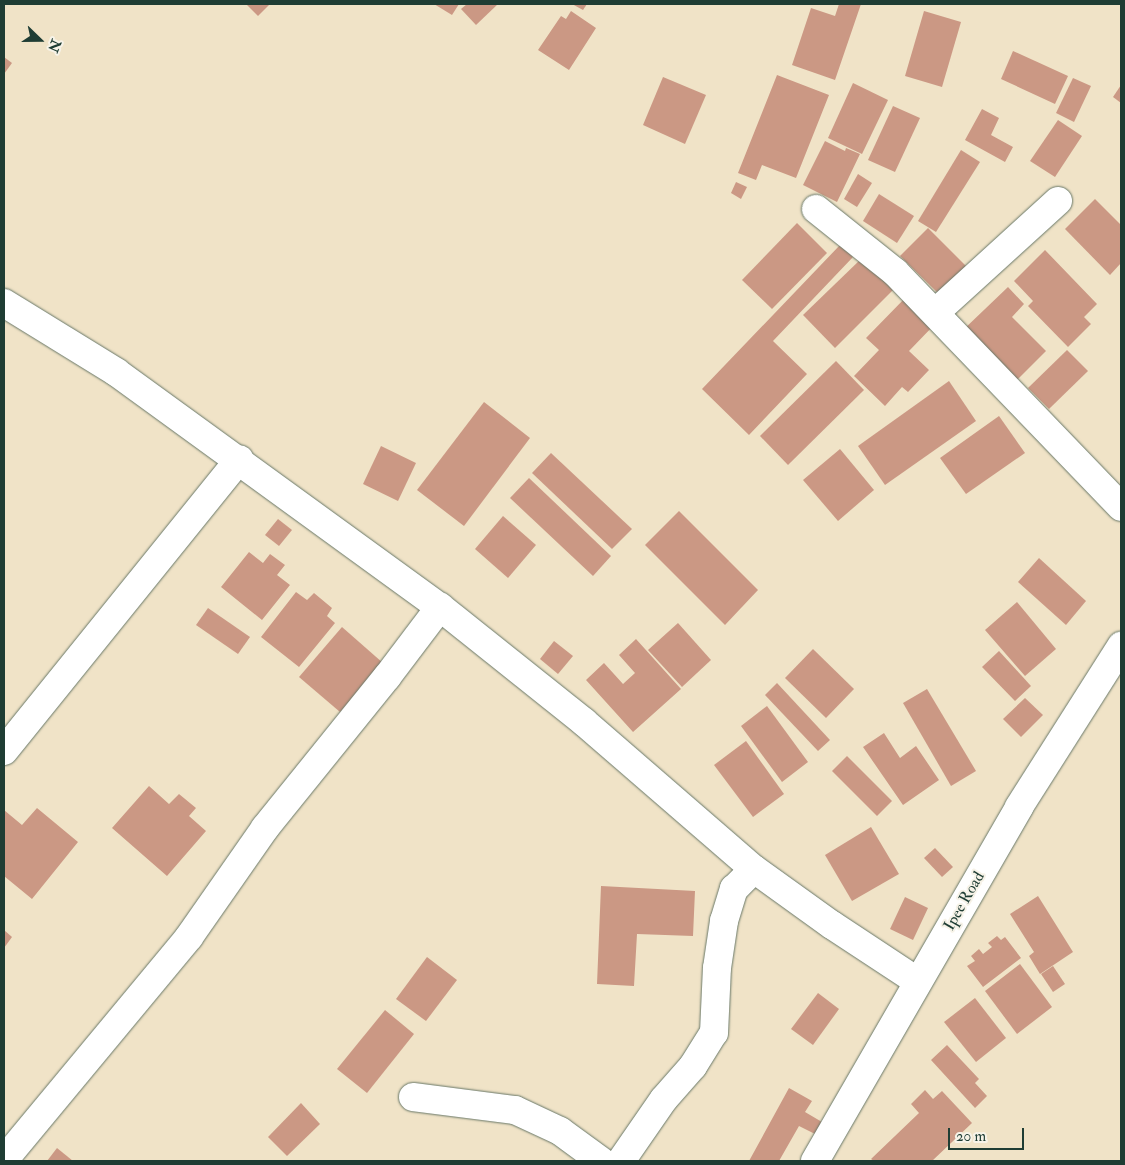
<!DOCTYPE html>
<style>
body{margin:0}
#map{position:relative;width:1125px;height:1165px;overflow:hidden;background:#f0e3c7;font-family:"IM FELL Double Pica",serif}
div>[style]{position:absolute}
.building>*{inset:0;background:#cb9884}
.roads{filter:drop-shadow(0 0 1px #687767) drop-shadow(0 0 1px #687767)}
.minor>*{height:28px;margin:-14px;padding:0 14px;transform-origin:14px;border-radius:14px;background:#fff}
span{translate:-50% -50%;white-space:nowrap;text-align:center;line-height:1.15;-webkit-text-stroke:4px #f7f3e8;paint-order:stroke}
.street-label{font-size:16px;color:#1f3d34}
.frame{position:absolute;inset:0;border:5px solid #1f3d34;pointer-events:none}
.north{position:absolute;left:15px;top:15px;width:50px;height:50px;-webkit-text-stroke:4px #f7f3e8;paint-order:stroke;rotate:112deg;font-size:14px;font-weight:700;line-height:20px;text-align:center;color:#1f3d34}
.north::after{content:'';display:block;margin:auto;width:18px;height:22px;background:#1f3d34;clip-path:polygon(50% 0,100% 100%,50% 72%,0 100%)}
.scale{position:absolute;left:948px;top:1128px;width:76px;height:22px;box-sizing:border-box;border:2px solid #1f3d34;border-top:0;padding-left:6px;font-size:15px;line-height:18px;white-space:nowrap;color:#1f3d34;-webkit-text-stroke:4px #f7f3e8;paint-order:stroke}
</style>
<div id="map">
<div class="building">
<i style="clip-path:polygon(246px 4px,270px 4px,258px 16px)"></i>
<i style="clip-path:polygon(434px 4px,459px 4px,452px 15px)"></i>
<i style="clip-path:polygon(467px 4px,498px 4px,476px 25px,461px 9px)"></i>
<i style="clip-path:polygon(572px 4px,587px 4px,583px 10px)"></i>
<i style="clip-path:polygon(839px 4px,861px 4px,835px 80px,792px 65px,811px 8px,835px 16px)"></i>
<i style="clip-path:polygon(571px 11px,596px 28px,569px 70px,538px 50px,561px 16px,566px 19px)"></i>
<i style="clip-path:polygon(924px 11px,961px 22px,942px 87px,905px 76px)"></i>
<i style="clip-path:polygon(1013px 51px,1068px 76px,1055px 104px,1001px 79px)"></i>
<i style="clip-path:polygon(4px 57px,12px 63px,4px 74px)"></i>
<i style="clip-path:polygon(777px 75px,829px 95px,796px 178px,762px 165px,756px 180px,738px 173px)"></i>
<i style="clip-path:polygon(663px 77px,706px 95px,685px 144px,643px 125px)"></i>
<i style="clip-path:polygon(1073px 78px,1091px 86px,1074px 122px,1056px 113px)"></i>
<i style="clip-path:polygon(853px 83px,888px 100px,862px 154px,828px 138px)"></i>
<i style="clip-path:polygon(1121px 85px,1121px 103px,1113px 97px)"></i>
<i style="clip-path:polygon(893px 106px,920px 118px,895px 172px,868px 160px)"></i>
<i style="clip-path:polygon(982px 109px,999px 118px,991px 135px,1013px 147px,1005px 162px,965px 140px)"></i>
<i style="clip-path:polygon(1058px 120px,1082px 136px,1055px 177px,1030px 161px)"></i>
<i style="clip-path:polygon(825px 141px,845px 151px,846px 148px,860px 154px,837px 202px,803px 185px)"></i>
<i style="clip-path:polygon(961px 150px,980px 162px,936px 232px,918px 221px)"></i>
<i style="clip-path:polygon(858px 174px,872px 183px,857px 207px,844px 199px)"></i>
<i style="clip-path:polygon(736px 182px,747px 187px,741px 199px,731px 193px)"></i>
<i style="clip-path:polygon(879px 194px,914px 216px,897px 243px,863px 221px)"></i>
<i style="clip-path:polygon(1095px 199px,1121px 225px,1121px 263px,1110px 275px,1065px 229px)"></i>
<i style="clip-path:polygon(797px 223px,827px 253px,772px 309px,742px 280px)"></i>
<i style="clip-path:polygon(928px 228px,970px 270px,943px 298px,900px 256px)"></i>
<i style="clip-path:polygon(840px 245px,853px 257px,773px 341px,807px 374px,749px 435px,702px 389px)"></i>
<i style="clip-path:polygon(1045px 250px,1097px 304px,1084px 317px,1091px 324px,1068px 347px,1028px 306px,1033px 301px,1014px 281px)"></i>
<i style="clip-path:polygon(862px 258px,893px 290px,835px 348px,803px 315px)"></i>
<i style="clip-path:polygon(1008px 287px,1024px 304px,1012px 317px,1046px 351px,1013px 384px,962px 331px)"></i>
<i style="clip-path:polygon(907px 296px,936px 323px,909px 351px,929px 370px,908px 392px,902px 387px,885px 406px,854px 376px,879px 350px,866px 338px)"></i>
<i style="clip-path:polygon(1067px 350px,1088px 371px,1049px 409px,1028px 388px)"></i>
<i style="clip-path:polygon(836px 361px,864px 390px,788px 465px,760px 436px)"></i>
<i style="clip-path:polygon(949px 381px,976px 421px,885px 485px,858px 446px)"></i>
<i style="clip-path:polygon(484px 402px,530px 438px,464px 526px,417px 490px)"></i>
<i style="clip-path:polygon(999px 416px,1025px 453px,966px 494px,940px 458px)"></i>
<i style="clip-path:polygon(381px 446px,416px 463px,398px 501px,363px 484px)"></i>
<i style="clip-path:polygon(840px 449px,874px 490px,838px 521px,803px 480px)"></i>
<i style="clip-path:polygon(551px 453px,632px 529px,612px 549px,532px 473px)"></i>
<i style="clip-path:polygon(529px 478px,611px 556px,593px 576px,510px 498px)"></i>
<i style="clip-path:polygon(679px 511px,758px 590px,725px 625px,645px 545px)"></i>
<i style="clip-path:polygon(503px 516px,536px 545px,508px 578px,475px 549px)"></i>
<i style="clip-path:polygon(278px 519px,292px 530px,279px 546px,265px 535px)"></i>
<i style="clip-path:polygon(249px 552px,263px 563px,270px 554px,285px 565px,277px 575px,290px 585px,262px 620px,221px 587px)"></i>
<i style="clip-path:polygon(1039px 558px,1086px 601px,1066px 625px,1018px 582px)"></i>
<i style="clip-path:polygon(296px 592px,307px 600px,314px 593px,332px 608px,327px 616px,335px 623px,299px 667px,261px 637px)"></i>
<i style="clip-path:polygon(1017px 602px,1056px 649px,1025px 676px,985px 630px)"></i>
<i style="clip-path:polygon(208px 608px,250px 637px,238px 654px,196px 625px)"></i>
<i style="clip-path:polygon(678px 623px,711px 660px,682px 687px,648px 650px)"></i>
<i style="clip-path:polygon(342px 627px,383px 663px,340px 712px,299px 677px)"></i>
<i style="clip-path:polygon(636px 639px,681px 689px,633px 732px,586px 680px,604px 663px,623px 684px,635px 673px,619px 655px)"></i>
<i style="clip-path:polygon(554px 641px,573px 656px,558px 674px,540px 659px)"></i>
<i style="clip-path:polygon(813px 649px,854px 689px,826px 718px,785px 678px)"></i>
<i style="clip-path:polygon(999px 651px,1031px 686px,1015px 701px,982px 667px)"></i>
<i style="clip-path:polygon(777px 683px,830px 740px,818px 751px,765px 695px)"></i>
<i style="clip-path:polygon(927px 689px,976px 771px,951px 786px,903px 703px)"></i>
<i style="clip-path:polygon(1025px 698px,1043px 715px,1021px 737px,1003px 719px)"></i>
<i style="clip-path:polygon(767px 706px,808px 762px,782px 782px,741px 726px)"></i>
<i style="clip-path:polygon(884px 733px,900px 758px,916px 746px,939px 780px,903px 805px,863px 747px)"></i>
<i style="clip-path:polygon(746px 741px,784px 794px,753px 817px,714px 765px)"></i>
<i style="clip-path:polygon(847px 756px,892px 801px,877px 816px,832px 771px)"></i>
<i style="clip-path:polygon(149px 786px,169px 804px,179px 794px,196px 808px,189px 816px,206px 831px,167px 876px,112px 828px)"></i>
<i style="clip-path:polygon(37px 808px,78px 842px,32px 899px,4px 876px,4px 810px,22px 825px)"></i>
<i style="clip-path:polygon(871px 827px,899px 874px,852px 901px,825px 855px)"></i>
<i style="clip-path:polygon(935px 848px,953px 867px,942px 877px,924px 858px)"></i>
<i style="clip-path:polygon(601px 886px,695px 891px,693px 936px,637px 934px,634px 986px,597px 984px)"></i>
<i style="clip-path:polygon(1038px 896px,1073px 952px,1040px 974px,1029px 956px,1034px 952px,1010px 914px)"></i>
<i style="clip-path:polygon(905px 897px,928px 908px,913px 940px,890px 929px)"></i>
<i style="clip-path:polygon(4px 930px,12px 937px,4px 948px)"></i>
<i style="clip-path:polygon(997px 936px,1001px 940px,1005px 937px,1021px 958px,983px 987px,967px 966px,975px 961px,971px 956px,979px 949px,983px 954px,992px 947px,988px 943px)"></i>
<i style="clip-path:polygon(427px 957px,457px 980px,426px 1021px,396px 999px)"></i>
<i style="clip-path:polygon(1020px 964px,1052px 1007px,1017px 1034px,985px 991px)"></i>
<i style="clip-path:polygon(1053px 966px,1065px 984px,1053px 992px,1041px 974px)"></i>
<i style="clip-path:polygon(818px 993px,839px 1009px,813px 1045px,791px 1029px)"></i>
<i style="clip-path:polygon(975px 998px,1006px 1038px,976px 1062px,944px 1022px)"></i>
<i style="clip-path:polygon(385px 1010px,414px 1034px,367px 1093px,337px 1069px)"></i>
<i style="clip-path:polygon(947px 1045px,979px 1079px,975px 1083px,987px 1096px,975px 1108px,931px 1060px)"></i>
<i style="clip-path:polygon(789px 1088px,812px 1101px,805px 1112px,822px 1122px,815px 1134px,799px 1126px,779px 1161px,749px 1161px)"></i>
<i style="clip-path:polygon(925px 1090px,933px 1099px,942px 1091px,972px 1123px,932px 1161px,874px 1161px,871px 1159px,919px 1113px,911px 1104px)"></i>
<i style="clip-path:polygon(301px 1103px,320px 1124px,287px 1156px,268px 1137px)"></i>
<i style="clip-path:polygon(57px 1148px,73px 1161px,47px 1161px)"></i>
</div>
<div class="roads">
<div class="minor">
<i style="left:816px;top:209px;width:101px;rotate:38.6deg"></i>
<i style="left:895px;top:272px;width:326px;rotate:46.1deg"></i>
<i style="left:4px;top:303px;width:132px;rotate:31.6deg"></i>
<i style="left:116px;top:372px;width:400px;rotate:36deg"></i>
<i style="left:440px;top:607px;width:184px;rotate:38.6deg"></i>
<i style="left:584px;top:722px;width:225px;rotate:40.9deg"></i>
<i style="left:754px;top:869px;width:96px;rotate:35.7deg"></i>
<i style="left:832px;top:925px;width:102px;rotate:33.4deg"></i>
<i style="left:936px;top:312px;width:165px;rotate:-42.3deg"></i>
<i style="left:4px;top:751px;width:375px;rotate:-51.1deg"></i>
<i style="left:413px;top:1097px;width:103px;rotate:7.3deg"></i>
<i style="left:515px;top:1110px;width:50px;rotate:25deg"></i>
<i style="left:560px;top:1131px;width:51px;rotate:36.2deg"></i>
<i style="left:4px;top:1160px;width:290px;rotate:-50.3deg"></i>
<i style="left:189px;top:937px;width:133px;rotate:-55.1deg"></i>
<i style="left:265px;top:828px;width:194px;rotate:-51.1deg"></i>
<i style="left:387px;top:677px;width:88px;rotate:-52.9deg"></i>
<i style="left:621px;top:1161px;width:75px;rotate:-55.3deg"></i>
<i style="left:664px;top:1099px;width:44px;rotate:-48.7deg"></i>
<i style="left:693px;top:1066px;width:39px;rotate:-58deg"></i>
<i style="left:714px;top:1033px;width:65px;rotate:-87.4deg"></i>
<i style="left:717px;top:968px;width:48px;rotate:-81.5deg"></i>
<i style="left:724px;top:921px;width:34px;rotate:-73deg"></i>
<i style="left:734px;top:889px;width:28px;rotate:-45deg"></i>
<i style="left:815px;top:1161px;width:409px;rotate:-60deg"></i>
<i style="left:1019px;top:807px;width:191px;rotate:-57.6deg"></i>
</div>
</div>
<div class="street-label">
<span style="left:964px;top:901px;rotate:-60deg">Ipee Road</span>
</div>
<div class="frame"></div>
<div class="north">N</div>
<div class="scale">20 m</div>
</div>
